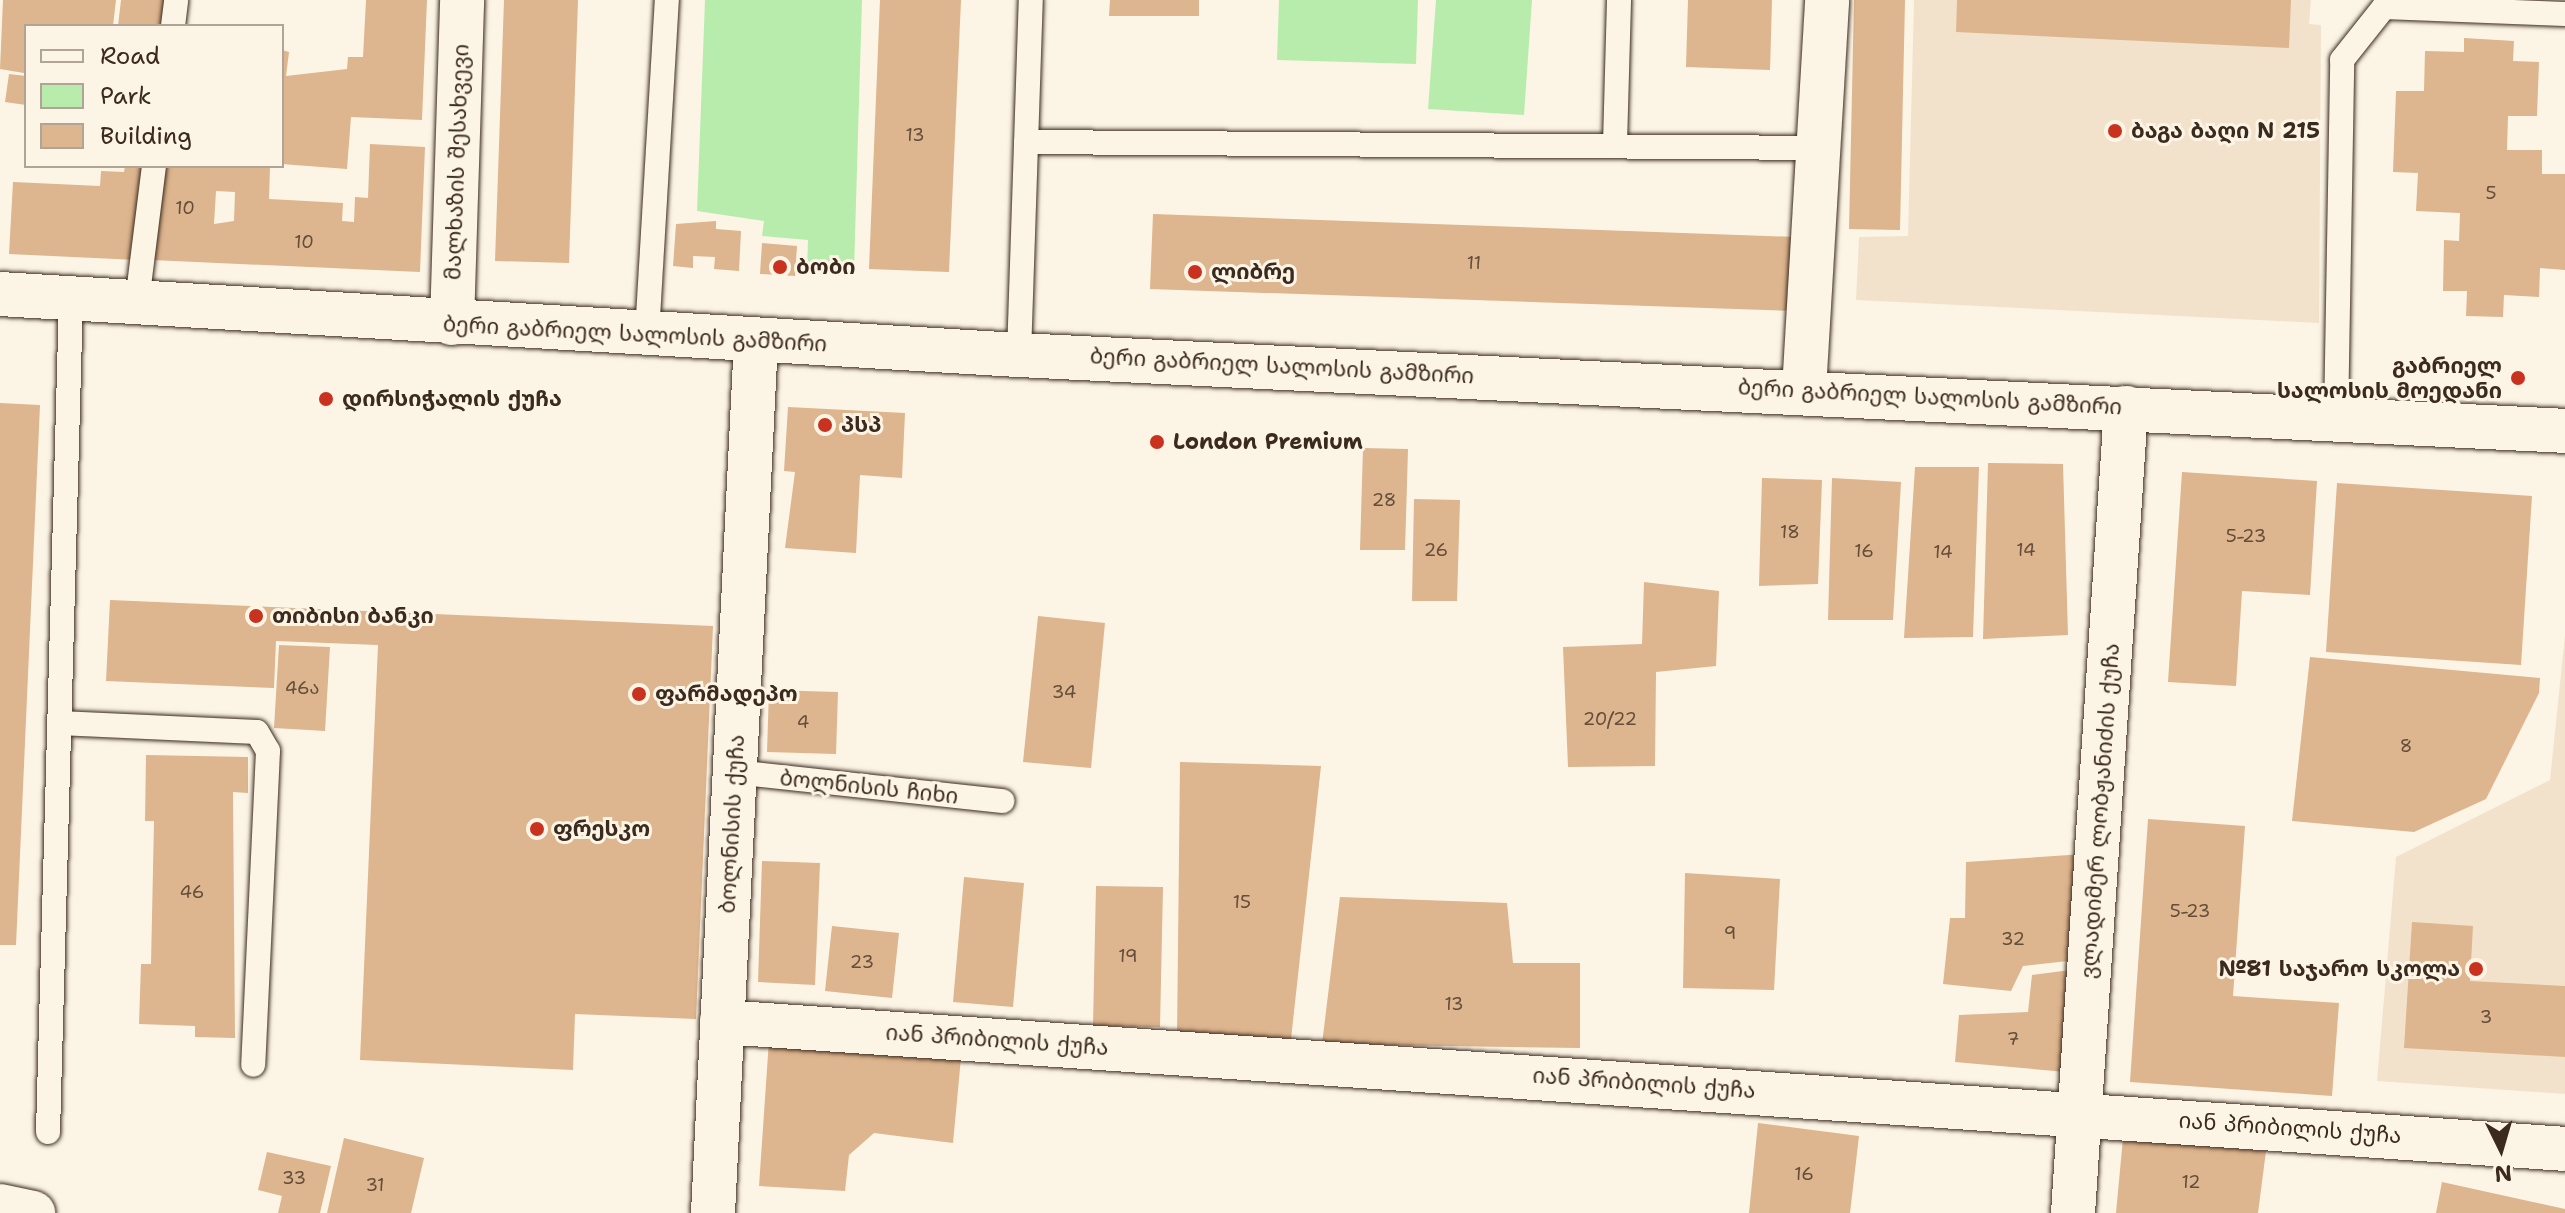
<!DOCTYPE html>
<meta charset="utf-8">
<style>
body{margin:0}
#map{position:relative;width:2565px;height:1213px;overflow:hidden;background:#fcf5e5;font-family:"Shantell Sans","Noto Sans Georgian",sans-serif}
div>[style]{position:absolute}
.built>*{inset:0;background:#f3e2cb}
.green>*{inset:0;background:#b8ecad}
.building>*{inset:0;background:#ddb58e}
.roads{filter:drop-shadow(0 0 2px #3b2a1e) drop-shadow(0 0 2px #3b2a1e)}
.lane>*{height:24px;margin:-12px;padding:0 12px;transform-origin:12px;border-radius:12px;background:#fcf5e5}
.street>*{height:44px;margin:-22px;padding:0 22px;transform-origin:22px;border-radius:22px;background:#fcf5e5}
.secondary>*{height:44px;margin:-22px;padding:0 22px;transform-origin:22px;border-radius:22px;background:#fcf5e5}
.dots>*{width:22px;height:22px;translate:-50% -50%;box-sizing:border-box;border:4px solid #fcf5e5;border-radius:50%}
span{translate:-50% -50%;white-space:nowrap;text-align:center;line-height:1.15;-webkit-text-stroke:6px #fcf5e5;paint-order:stroke}
.number-label{font-size:18px;color:#644d3a}
.number-label span{-webkit-text-stroke-width:0}
.poi-label{font-size:22px;color:#3b2a1e;font-weight:700}
.left{translate:0 -50%;text-align:left}
.right{translate:-100% -50%;text-align:right}
.street-label{font-size:22px;color:#3b2a1e}
.legend{position:absolute;left:24px;top:24px;width:260px;height:144px;box-sizing:border-box;background:#fcf5e5;border:2px solid #afa495;margin:0;padding:10px 14px;list-style:none;font-size:24px;color:#3b2a1e}
.legend li{display:flex;align-items:center;gap:16px;height:40px}
.legend b{width:40px;border:2px solid #afa495}
.north{position:absolute;left:2461px;top:1109px;width:80px;height:80px;-webkit-text-stroke:6px #fcf5e5;paint-order:stroke;rotate:175deg;font-size:22px;font-weight:700;line-height:32px;text-align:center;color:#3b2a1e}
.north::after{content:'';display:block;margin:auto;width:28px;height:36px;background:#3b2a1e;clip-path:polygon(50% 0,100% 100%,50% 72%,0 100%)}
</style>
<div id="map">
<div class="built">
<i style="clip-path:polygon(1914px 0,2311px 0,2309px 24px,2321px 25px,2319px 323px,1856px 300px,1859px 237px,1908px 236px)"></i>
<i style="clip-path:polygon(2565px 635px,2565px 1094px,2377px 1081px,2396px 857px,2550px 780px)"></i>
</div>
<div class="green">
<i style="clip-path:polygon(705px 0,862px 0,854px 271px,807px 272px,808px 240px,762px 236px,764px 221px,697px 211px)"></i>
<i style="clip-path:polygon(1279px 0,1418px 0,1416px 64px,1277px 60px)"></i>
<i style="clip-path:polygon(1436px 0,1532px 0,1524px 115px,1428px 109px)"></i>
</div>
<div class="building">
<i style="clip-path:polygon(3px 0,116px 0,113px 26px,26px 26px,24px 73px,0 69px)"></i>
<i style="clip-path:polygon(121px 0,169px 0,165px 26px,118px 26px)"></i>
<i style="clip-path:polygon(366px 0,427px 0,422px 120px,351px 117px,347px 169px,282px 164px,282px 50px,289px 52px,286px 76px,347px 69px,348px 57px,363px 57px)"></i>
<i style="clip-path:polygon(504px 0,578px 0,569px 263px,495px 261px)"></i>
<i style="clip-path:polygon(880px 0,961px 0,949px 272px,869px 269px)"></i>
<i style="clip-path:polygon(1110px 0,1199px 0,1199px 16px,1109px 16px)"></i>
<i style="clip-path:polygon(1688px 0,1772px 0,1770px 70px,1686px 67px)"></i>
<i style="clip-path:polygon(1854px 0,1905px 0,1900px 230px,1849px 229px)"></i>
<i style="clip-path:polygon(1957px 0,2291px 0,2289px 48px,1956px 32px)"></i>
<i style="clip-path:polygon(2464px 38px,2514px 41px,2513px 61px,2539px 62px,2537px 116px,2508px 116px,2507px 150px,2542px 150px,2542px 174px,2565px 174px,2565px 270px,2540px 268px,2539px 297px,2504px 295px,2503px 317px,2466px 316px,2467px 291px,2443px 291px,2444px 240px,2459px 241px,2460px 213px,2416px 211px,2418px 173px,2393px 172px,2396px 91px,2424px 91px,2425px 51px,2464px 52px)"></i>
<i style="clip-path:polygon(9px 74px,26px 76px,26px 105px,5px 102px)"></i>
<i style="clip-path:polygon(evenodd,370px 144px,425px 147px,420px 272px,152px 260px,158px 166px,270px 166px,269px 199px,343px 203px,342px 221px,354px 222px,355px 197px,368px 198px,370px 144px,216px 191px,235px 192px,234px 221px,214px 224px,216px 191px)"></i>
<i style="clip-path:polygon(125px 166px,146px 166px,137px 260px,9px 254px,13px 182px,100px 186px,101px 171px,124px 172px)"></i>
<i style="clip-path:polygon(1153px 214px,1797px 237px,1795px 311px,1150px 289px)"></i>
<i style="clip-path:polygon(716px 221px,716px 229px,741px 231px,739px 271px,714px 269px,715px 257px,693px 256px,693px 268px,673px 266px,676px 224px)"></i>
<i style="clip-path:polygon(762px 243px,797px 246px,795px 276px,760px 274px)"></i>
<i style="clip-path:polygon(0 403px,40px 405px,16px 945px,0 945px)"></i>
<i style="clip-path:polygon(788px 407px,905px 413px,902px 478px,860px 475px,856px 553px,785px 548px,795px 472px,784px 471px)"></i>
<i style="clip-path:polygon(1363px 448px,1408px 449px,1405px 550px,1360px 550px)"></i>
<i style="clip-path:polygon(1988px 463px,2063px 464px,2068px 635px,1983px 639px)"></i>
<i style="clip-path:polygon(1915px 467px,1979px 467px,1973px 637px,1904px 638px)"></i>
<i style="clip-path:polygon(2182px 472px,2317px 481px,2310px 595px,2242px 591px,2236px 686px,2168px 682px)"></i>
<i style="clip-path:polygon(1762px 478px,1822px 480px,1818px 584px,1759px 586px)"></i>
<i style="clip-path:polygon(1832px 478px,1901px 482px,1893px 620px,1828px 620px)"></i>
<i style="clip-path:polygon(2337px 483px,2532px 496px,2521px 665px,2326px 652px)"></i>
<i style="clip-path:polygon(1414px 499px,1460px 500px,1457px 601px,1412px 601px)"></i>
<i style="clip-path:polygon(1644px 582px,1719px 591px,1716px 666px,1656px 672px,1655px 766px,1568px 767px,1563px 647px,1642px 644px)"></i>
<i style="clip-path:polygon(110px 600px,713px 626px,696px 1019px,575px 1014px,573px 1070px,360px 1060px,378px 645px,276px 641px,274px 688px,106px 681px)"></i>
<i style="clip-path:polygon(1038px 616px,1105px 623px,1091px 768px,1023px 762px)"></i>
<i style="clip-path:polygon(279px 645px,330px 647px,325px 731px,274px 728px)"></i>
<i style="clip-path:polygon(2310px 657px,2540px 678px,2539px 693px,2486px 799px,2414px 832px,2292px 821px)"></i>
<i style="clip-path:polygon(769px 690px,838px 692px,836px 754px,767px 752px)"></i>
<i style="clip-path:polygon(146px 755px,248px 757px,248px 793px,233px 792px,235px 1038px,195px 1037px,195px 1026px,139px 1024px,141px 964px,151px 964px,154px 821px,145px 821px)"></i>
<i style="clip-path:polygon(1180px 762px,1321px 766px,1291px 1039px,1177px 1039px)"></i>
<i style="clip-path:polygon(2148px 819px,2245px 826px,2233px 996px,2339px 1003px,2332px 1096px,2130px 1082px)"></i>
<i style="clip-path:polygon(2084px 854px,2077px 960px,2023px 966px,2011px 991px,1943px 984px,1950px 918px,1965px 918px,1966px 862px)"></i>
<i style="clip-path:polygon(762px 861px,820px 863px,815px 985px,758px 982px)"></i>
<i style="clip-path:polygon(1685px 873px,1780px 879px,1774px 990px,1683px 988px)"></i>
<i style="clip-path:polygon(964px 877px,1024px 883px,1013px 1007px,953px 1002px)"></i>
<i style="clip-path:polygon(1096px 886px,1163px 887px,1160px 1027px,1093px 1026px)"></i>
<i style="clip-path:polygon(1340px 897px,1507px 903px,1513px 963px,1580px 963px,1580px 1048px,1322px 1044px)"></i>
<i style="clip-path:polygon(2412px 922px,2473px 926px,2470px 981px,2565px 986px,2565px 1057px,2404px 1048px)"></i>
<i style="clip-path:polygon(832px 926px,899px 933px,892px 998px,825px 991px)"></i>
<i style="clip-path:polygon(2078px 969px,2066px 1072px,1955px 1062px,1959px 1015px,2028px 1012px,2032px 975px)"></i>
<i style="clip-path:polygon(769px 1040px,961px 1058px,953px 1143px,874px 1133px,849px 1155px,845px 1191px,759px 1186px)"></i>
<i style="clip-path:polygon(1758px 1123px,1859px 1136px,1850px 1213px,1749px 1213px)"></i>
<i style="clip-path:polygon(344px 1138px,424px 1158px,411px 1213px,327px 1213px)"></i>
<i style="clip-path:polygon(2123px 1138px,2266px 1151px,2258px 1213px,2116px 1213px)"></i>
<i style="clip-path:polygon(267px 1152px,331px 1166px,320px 1213px,278px 1213px,282px 1196px,258px 1190px)"></i>
<i style="clip-path:polygon(2442px 1182px,2565px 1209px,2565px 1213px,2436px 1213px)"></i>
</div>
<div class="roads">
<div class="lane">
<i style="left:173px;top:26px;width:26px;rotate:-83deg"></i>
<i style="left:1026px;top:142px;width:796px;rotate:0.43deg"></i>
<i style="left:1615px;top:144px;width:144px;rotate:-88.4deg"></i>
<i style="left:137px;top:302px;width:137px;rotate:-82.9deg"></i>
<i style="left:647px;top:334px;width:335px;rotate:-86.6deg"></i>
<i style="left:1019px;top:355px;width:355px;rotate:-88.1deg"></i>
<i style="left:2336px;top:419px;width:359px;rotate:-89deg"></i>
<i style="left:2342px;top:60px;width:68px;rotate:-51.6deg"></i>
<i style="left:2384px;top:7px;width:181px;rotate:2.2deg"></i>
<i style="left:59px;top:723px;width:198px;rotate:2.6deg"></i>
<i style="left:257px;top:732px;width:22px;rotate:60deg"></i>
<i style="left:268px;top:751px;width:314px;rotate:92.7deg"></i>
<i style="left:735px;top:772px;width:269px;rotate:6.2deg"></i>
<i style="left:48px;top:1132px;width:834px;rotate:-88.42deg"></i>
</div>
<div class="street">
<i style="left:452px;top:323px;width:323px;rotate:-88.2deg"></i>
<i style="left:1804px;top:390px;width:391px;rotate:-86.6deg"></i>
<i style="left:722px;top:1022px;width:1847px;rotate:3.94deg"></i>
<i style="left:0;top:1206px;width:34px;rotate:12deg"></i>
<i style="left:713px;top:1213px;width:874px;rotate:-87.18deg"></i>
<i style="left:2073px;top:1213px;width:807px;rotate:-86.23deg"></i>
</div>
<div class="secondary">
<i style="left:0;top:294px;width:1021px;rotate:3.43deg"></i>
<i style="left:1019px;top:355px;width:1548px;rotate:2.81deg"></i>
</div>
</div>
<div class="dots">
<i style="left:2115px;top:131px;background:#c8321e"></i>
<i style="left:780px;top:267px;background:#c8321e"></i>
<i style="left:1195px;top:272px;background:#c8321e"></i>
<i style="left:2518px;top:378px;background:#c8321e"></i>
<i style="left:326px;top:399px;background:#c8321e"></i>
<i style="left:825px;top:425px;background:#c8321e"></i>
<i style="left:1157px;top:442px;background:#c8321e"></i>
<i style="left:256px;top:616px;background:#c8321e"></i>
<i style="left:639px;top:694px;background:#c8321e"></i>
<i style="left:537px;top:829px;background:#c8321e"></i>
<i style="left:2476px;top:969px;background:#c8321e"></i>
</div>
<div class="number-label">
<span style="left:915px;top:135px">13</span>
<span style="left:2491px;top:193px">5</span>
<span style="left:185px;top:208px">10</span>
<span style="left:304px;top:242px">10</span>
<span style="left:1474px;top:263px">11</span>
<span style="left:1384px;top:500px">28</span>
<span style="left:1790px;top:532px">18</span>
<span style="left:2246px;top:536px">5-23</span>
<span style="left:1436px;top:550px">26</span>
<span style="left:2026px;top:550px">14</span>
<span style="left:1864px;top:551px">16</span>
<span style="left:1943px;top:552px">14</span>
<span style="left:302px;top:688px">46ა</span>
<span style="left:1064px;top:692px">34</span>
<span style="left:1610px;top:719px">20/22</span>
<span style="left:803px;top:722px">4</span>
<span style="left:2406px;top:746px">8</span>
<span style="left:192px;top:892px">46</span>
<span style="left:1242px;top:902px">15</span>
<span style="left:2190px;top:911px">5-23</span>
<span style="left:1730px;top:933px">9</span>
<span style="left:2013px;top:939px">32</span>
<span style="left:1128px;top:956px">19</span>
<span style="left:862px;top:962px">23</span>
<span style="left:1454px;top:1004px">13</span>
<span style="left:2486px;top:1017px">3</span>
<span style="left:2013px;top:1039px">7</span>
<span style="left:1804px;top:1174px">16</span>
<span style="left:294px;top:1178px">33</span>
<span style="left:2191px;top:1182px">12</span>
<span style="left:375px;top:1185px">31</span>
</div>
<div class="poi-label">
<span class="left" style="left:2131px;top:131px">ბაგა ბაღი N 215</span>
<span class="left" style="left:796px;top:267px">ბობი</span>
<span class="left" style="left:1211px;top:272px">ლიბრე</span>
<span class="right" style="left:2502px;top:378px">გაბრიელ<br>სალოსის მოედანი</span>
<span class="left" style="left:342px;top:399px">დირსიჭალის ქუჩა</span>
<span class="left" style="left:841px;top:425px">პსპ</span>
<span class="left" style="left:1173px;top:442px">London Premium</span>
<span class="left" style="left:272px;top:616px">თიბისი ბანკი</span>
<span class="left" style="left:655px;top:694px">ფარმადეპო</span>
<span class="left" style="left:553px;top:829px">ფრესკო</span>
<span class="right" style="left:2460px;top:969px">№81 საჯარო სკოლა</span>
</div>
<div class="street-label">
<span style="left:457px;top:162px;rotate:-88deg">მალხაზის შესახვევი</span>
<span style="left:635px;top:334px;rotate:3deg">ბერი გაბრიელ სალოსის გამზირი</span>
<span style="left:1282px;top:366px;rotate:3deg">ბერი გაბრიელ სალოსის გამზირი</span>
<span style="left:1930px;top:397px;rotate:3deg">ბერი გაბრიელ სალოსის გამზირი</span>
<span style="left:869px;top:787px;rotate:6deg">ბოლნისის ჩიხი</span>
<span style="left:2100px;top:811px;rotate:-86deg">ვლადიმერ ლობჟანიძის ქუჩა</span>
<span style="left:732px;top:824px;rotate:-87deg">ბოლნისის ქუჩა</span>
<span style="left:997px;top:1040px;rotate:4deg">იან პრიბილის ქუჩა</span>
<span style="left:1644px;top:1083px;rotate:4deg">იან პრიბილის ქუჩა</span>
<span style="left:2290px;top:1128px;rotate:4deg">იან პრიბილის ქუჩა</span>
</div>
<ul class="legend">
<li><b style="height:10px;background:#fcf5e5"></b>Road</li>
<li><b style="height:22px;background:#b8ecad"></b>Park</li>
<li><b style="height:22px;background:#ddb58e"></b>Building</li>
</ul>
<div class="north">N</div>
</div>
